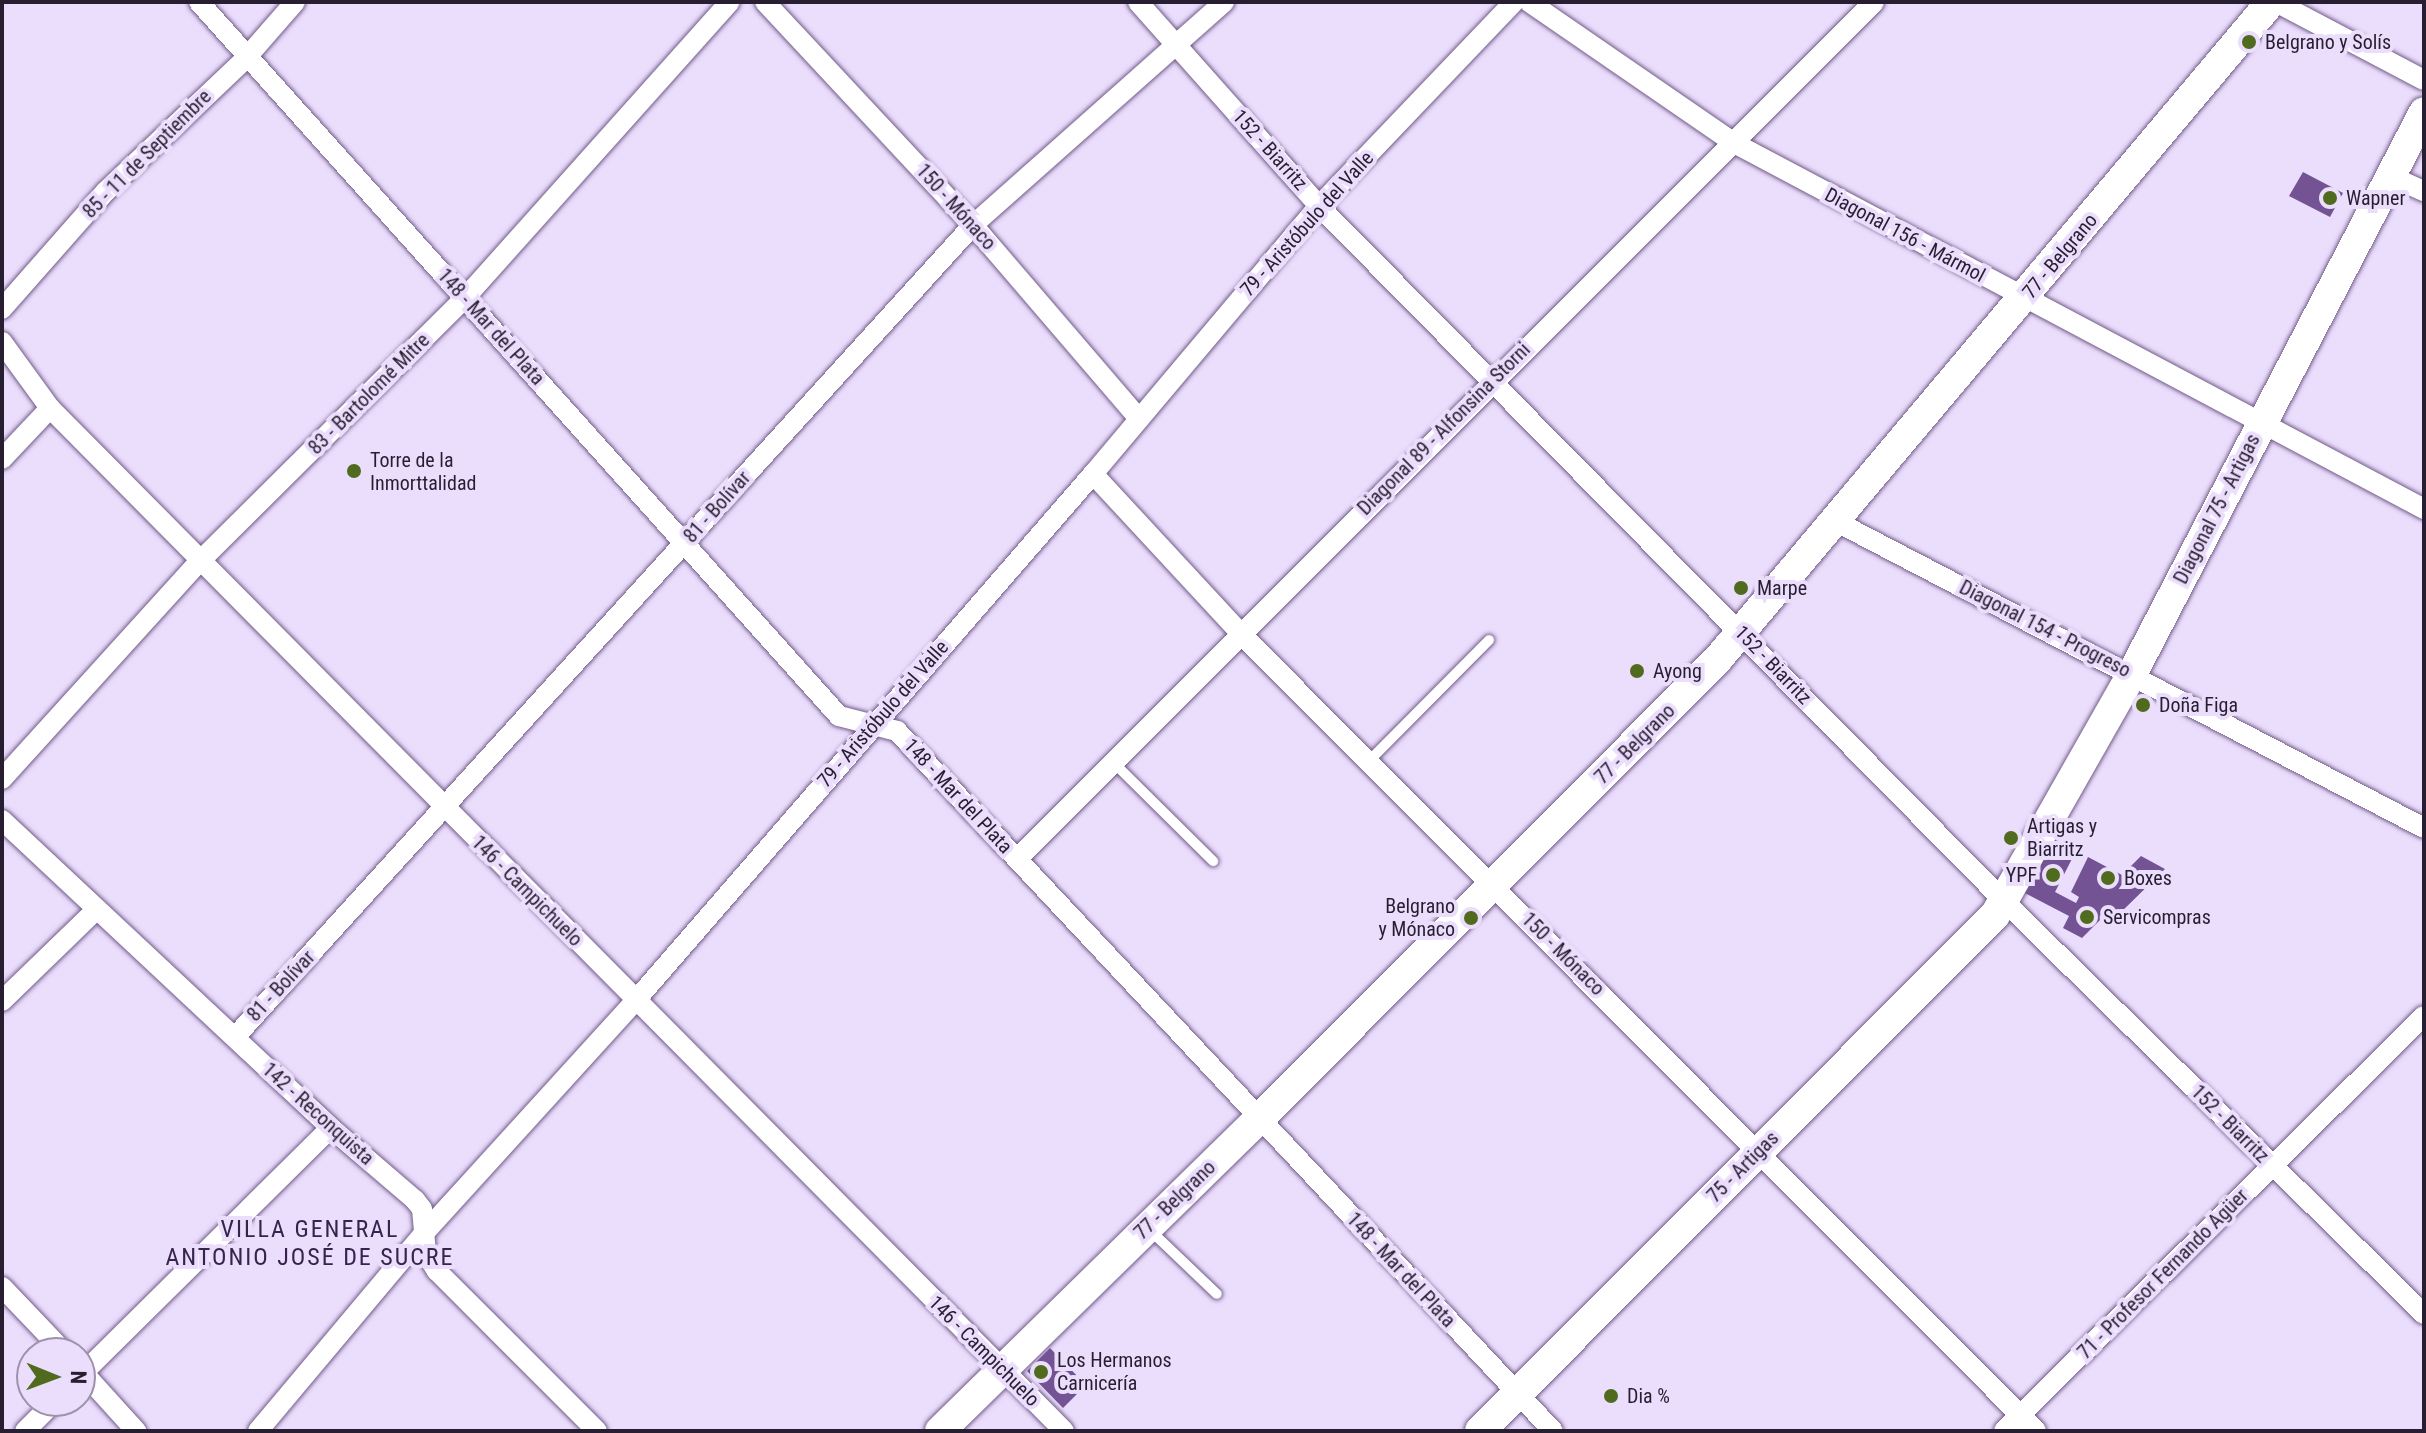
<!DOCTYPE html>
<meta charset="utf-8">
<style>
body{margin:0}
#map{position:relative;width:2426px;height:1433px;overflow:hidden;background:#ebddfc;font-family:"Roboto Condensed",sans-serif}
div>[style]{position:absolute}
.building>*{inset:0;background:#735393}
.roads{filter:drop-shadow(0 0 2px #715b89) drop-shadow(0 0 2px #715b89)}
.lane>*{height:10px;margin:-5px;padding:0 5px;transform-origin:5px;border-radius:5px;background:#fff}
.street>*{height:20px;margin:-10px;padding:0 10px;transform-origin:10px;border-radius:10px;background:#fff}
.secondary>*{height:30px;margin:-15px;padding:0 15px;transform-origin:15px;border-radius:15px;background:#fff}
.dots>*{width:22px;height:22px;translate:-50% -50%;box-sizing:border-box;border:4px solid #ebddfc;border-radius:50%}
span{translate:-50% -50%;white-space:nowrap;text-align:center;line-height:1.15;-webkit-text-stroke:8px #ebddfc;paint-order:stroke}
.poi-label{font-size:20px;color:#271e31}
.left{translate:0 -50%;text-align:left}
.right{translate:-100% -50%;text-align:right}
.street-label{font-size:20px;color:#271e31}
.quarter-label{font-size:24px;color:#37234b;letter-spacing:2px}
.frame{position:absolute;inset:0;border:4px solid #271e31;pointer-events:none}
.north{position:absolute;left:16px;top:1337px;width:80px;height:80px;box-sizing:border-box;background:#ebddfc;border:2px solid #9d91ab;border-radius:50%;rotate:91deg;font-size:22px;font-weight:700;line-height:32px;text-align:center;color:#271e31}
.north::after{content:'';display:block;margin:auto;width:28px;height:36px;background:#516b1e;clip-path:polygon(50% 0,100% 100%,50% 72%,0 100%)}
</style>
<div id="map">
<div class="building">
<i style="clip-path:polygon(2303px 172px,2343px 193px,2330px 217px,2289px 196px)"></i>
<i style="clip-path:polygon(2049px 837px,2076px 851px,2055px 892px,2076px 903px,2079px 897px,2071px 892px,2088px 857px,2122px 875px,2141px 856px,2165px 869px,2112px 921px,2105px 915px,2082px 938px,2063px 928px,2069px 916px,2021px 891px)"></i>
<i style="clip-path:polygon(1050px 1348px,1086px 1385px,1063px 1408px,1027px 1371px)"></i>
</div>
<div class="roads">
<div class="lane">
<i style="left:1370px;top:760px;width:169px;rotate:-45.2deg"></i>
<i style="left:1113px;top:762px;width:141px;rotate:44.7deg"></i>
<i style="left:1151px;top:1231px;width:91px;rotate:43.7deg"></i>
</div>
<div class="street">
<i style="left:199px;top:2px;width:959px;rotate:48.13deg"></i>
<i style="left:839px;top:716px;width:60px;rotate:14.5deg"></i>
<i style="left:897px;top:731px;width:959px;rotate:46.86deg"></i>
<i style="left:765px;top:2px;width:305px;rotate:47deg"></i>
<i style="left:973px;top:225px;width:255px;rotate:49.4deg"></i>
<i style="left:1138px;top:2px;width:273px;rotate:48.4deg"></i>
<i style="left:1319px;top:206px;width:976px;rotate:45.42deg"></i>
<i style="left:2004px;top:901px;width:589px;rotate:44.52deg"></i>
<i style="left:1529px;top:2px;width:249px;rotate:34.5deg"></i>
<i style="left:1734px;top:143px;width:781px;rotate:27.94deg"></i>
<i style="left:2276px;top:2px;width:167px;rotate:27.8deg"></i>
<i style="left:2390px;top:176px;width:37px;rotate:24deg"></i>
<i style="left:2px;top:309px;width:157px;rotate:-48.6deg"></i>
<i style="left:106px;top:191px;width:195px;rotate:-43.5deg"></i>
<i style="left:247px;top:57px;width:73px;rotate:-48.9deg"></i>
<i style="left:2px;top:342px;width:82px;rotate:54deg"></i>
<i style="left:50px;top:408px;width:1440px;rotate:45.25deg"></i>
<i style="left:2px;top:459px;width:70px;rotate:-46.7deg"></i>
<i style="left:1093px;top:474px;width:217px;rotate:47.2deg"></i>
<i style="left:1240px;top:633px;width:1127px;rotate:45.07deg"></i>
<i style="left:1835px;top:521px;width:664px;rotate:27.53deg"></i>
<i style="left:2px;top:779px;width:294px;rotate:-47.8deg"></i>
<i style="left:200px;top:561px;width:373px;rotate:-44.8deg"></i>
<i style="left:465px;top:298px;width:397px;rotate:-48.2deg"></i>
<i style="left:2px;top:820px;width:451px;rotate:43.1deg"></i>
<i style="left:331px;top:1128px;width:111px;rotate:40.6deg"></i>
<i style="left:415px;top:1200px;width:11px;rotate:52deg"></i>
<i style="left:422px;top:1209px;width:44px;rotate:84.8deg"></i>
<i style="left:426px;top:1253px;width:21px;rotate:59deg"></i>
<i style="left:437px;top:1271px;width:226px;rotate:45deg"></i>
<i style="left:1017px;top:859px;width:1212px;rotate:-45deg"></i>
<i style="left:2px;top:1001px;width:132px;rotate:-44.1deg"></i>
<i style="left:235px;top:1037px;width:1097px;rotate:-47.73deg"></i>
<i style="left:973px;top:225px;width:336px;rotate:-41.6deg"></i>
<i style="left:2px;top:1287px;width:91px;rotate:46.3deg"></i>
<i style="left:80px;top:1369px;width:84px;rotate:47.9deg"></i>
<i style="left:80px;top:1376px;width:353px;rotate:-44.7deg"></i>
<i style="left:25px;top:1431px;width:42px;rotate:-45deg"></i>
<i style="left:258px;top:1431px;width:260px;rotate:-50deg"></i>
<i style="left:425px;top:1232px;width:314px;rotate:-47.7deg"></i>
<i style="left:636px;top:1000px;width:697px;rotate:-49.02deg"></i>
<i style="left:1093px;top:474px;width:351px;rotate:-49.9deg"></i>
<i style="left:1319px;top:206px;width:282px;rotate:-46.3deg"></i>
<i style="left:2004px;top:1431px;width:590px;rotate:-44.66deg"></i>
</div>
<div class="secondary">
<i style="left:940px;top:1431px;width:448px;rotate:-44.4deg"></i>
<i style="left:1260px;top:1118px;width:648px;rotate:-45.06deg"></i>
<i style="left:1718px;top:659px;width:859px;rotate:-49.91deg"></i>
<i style="left:1480px;top:1431px;width:729px;rotate:-45.06deg"></i>
<i style="left:1995px;top:915px;width:277px;rotate:-60.4deg"></i>
<i style="left:2132px;top:674px;width:633px;rotate:-62.54deg"></i>
</div>
</div>
<div class="dots">
<i style="left:2249px;top:42px;background:#516b1e"></i>
<i style="left:2330px;top:198px;background:#516b1e"></i>
<i style="left:354px;top:471px;background:#516b1e"></i>
<i style="left:1741px;top:588px;background:#516b1e"></i>
<i style="left:1637px;top:671px;background:#516b1e"></i>
<i style="left:2143px;top:705px;background:#516b1e"></i>
<i style="left:2011px;top:838px;background:#516b1e"></i>
<i style="left:2053px;top:875px;background:#516b1e"></i>
<i style="left:2108px;top:878px;background:#516b1e"></i>
<i style="left:2087px;top:917px;background:#516b1e"></i>
<i style="left:1471px;top:918px;background:#516b1e"></i>
<i style="left:1041px;top:1372px;background:#516b1e"></i>
<i style="left:1611px;top:1396px;background:#516b1e"></i>
</div>
<div class="poi-label">
<span class="left" style="left:2265px;top:42px">Belgrano y Solís</span>
<span class="left" style="left:2346px;top:198px">Wapner</span>
<span class="left" style="left:370px;top:472px">Torre de la<br>Inmorttalidad</span>
<span class="left" style="left:1757px;top:588px">Marpe</span>
<span class="left" style="left:1653px;top:671px">Ayong</span>
<span class="left" style="left:2159px;top:705px">Doña Figa</span>
<span class="left" style="left:2027px;top:838px">Artigas y<br>Biarritz</span>
<span class="right" style="left:2037px;top:875px">YPF</span>
<span class="left" style="left:2124px;top:878px">Boxes</span>
<span class="right" style="left:1455px;top:918px">Belgrano<br>y Mónaco</span>
<span class="left" style="left:2103px;top:917px">Servicompras</span>
<span class="left" style="left:1057px;top:1372px">Los Hermanos<br>Carnicería</span>
<span class="left" style="left:1627px;top:1396px">Dia %</span>
</div>
<div class="street-label">
<span style="left:1270px;top:150px;rotate:48deg">152 - Biarritz</span>
<span style="left:147px;top:154px;rotate:-45deg">85 - 11 de Septiembre</span>
<span style="left:956px;top:207px;rotate:48deg">150 - Mónaco</span>
<span style="left:1307px;top:224px;rotate:-48deg">79 - Aristóbulo del Valle</span>
<span style="left:1905px;top:235px;rotate:28deg">Diagonal 156 - Mármol</span>
<span style="left:2060px;top:256px;rotate:-50deg">77 - Belgrano</span>
<span style="left:491px;top:327px;rotate:48deg">148 - Mar del Plata</span>
<span style="left:369px;top:394px;rotate:-45deg">83 - Bartolomé Mitre</span>
<span style="left:1444px;top:429px;rotate:-45deg">Diagonal 89 - Alfonsina Storni</span>
<span style="left:717px;top:507px;rotate:-48deg">81 - Bolívar</span>
<span style="left:2217px;top:509px;rotate:-63deg">Diagonal 75 - Artigas</span>
<span style="left:2045px;top:629px;rotate:27deg">Diagonal 154 - Progreso</span>
<span style="left:1773px;top:665px;rotate:46deg">152 - Biarritz</span>
<span style="left:883px;top:714px;rotate:-49deg">79 - Aristóbulo del Valle</span>
<span style="left:1635px;top:744px;rotate:-45deg">77 - Belgrano</span>
<span style="left:958px;top:796px;rotate:47deg">148 - Mar del Plata</span>
<span style="left:527px;top:891px;rotate:45deg">146 - Campichuelo</span>
<span style="left:1563px;top:954px;rotate:45deg">150 - Mónaco</span>
<span style="left:281px;top:986px;rotate:-47deg">81 - Bolívar</span>
<span style="left:318px;top:1114px;rotate:42deg">142 - Reconquista</span>
<span style="left:2230px;top:1124px;rotate:45deg">152 - Biarritz</span>
<span style="left:1743px;top:1167px;rotate:-45deg">75 - Artigas</span>
<span style="left:1175px;top:1200px;rotate:-44deg">77 - Belgrano</span>
<span style="left:1401px;top:1270px;rotate:47deg">148 - Mar del Plata</span>
<span style="left:2163px;top:1274px;rotate:-45deg">71 - Profesor Fernando Agüer</span>
<span style="left:984px;top:1351px;rotate:45deg">146 - Campichuelo</span>
</div>
<div class="quarter-label">
<span style="left:310px;top:1244px">VILLA GENERAL<br>ANTONIO JOSÉ DE SUCRE</span>
</div>
<div class="frame"></div>
<div class="north">N</div>
</div>
